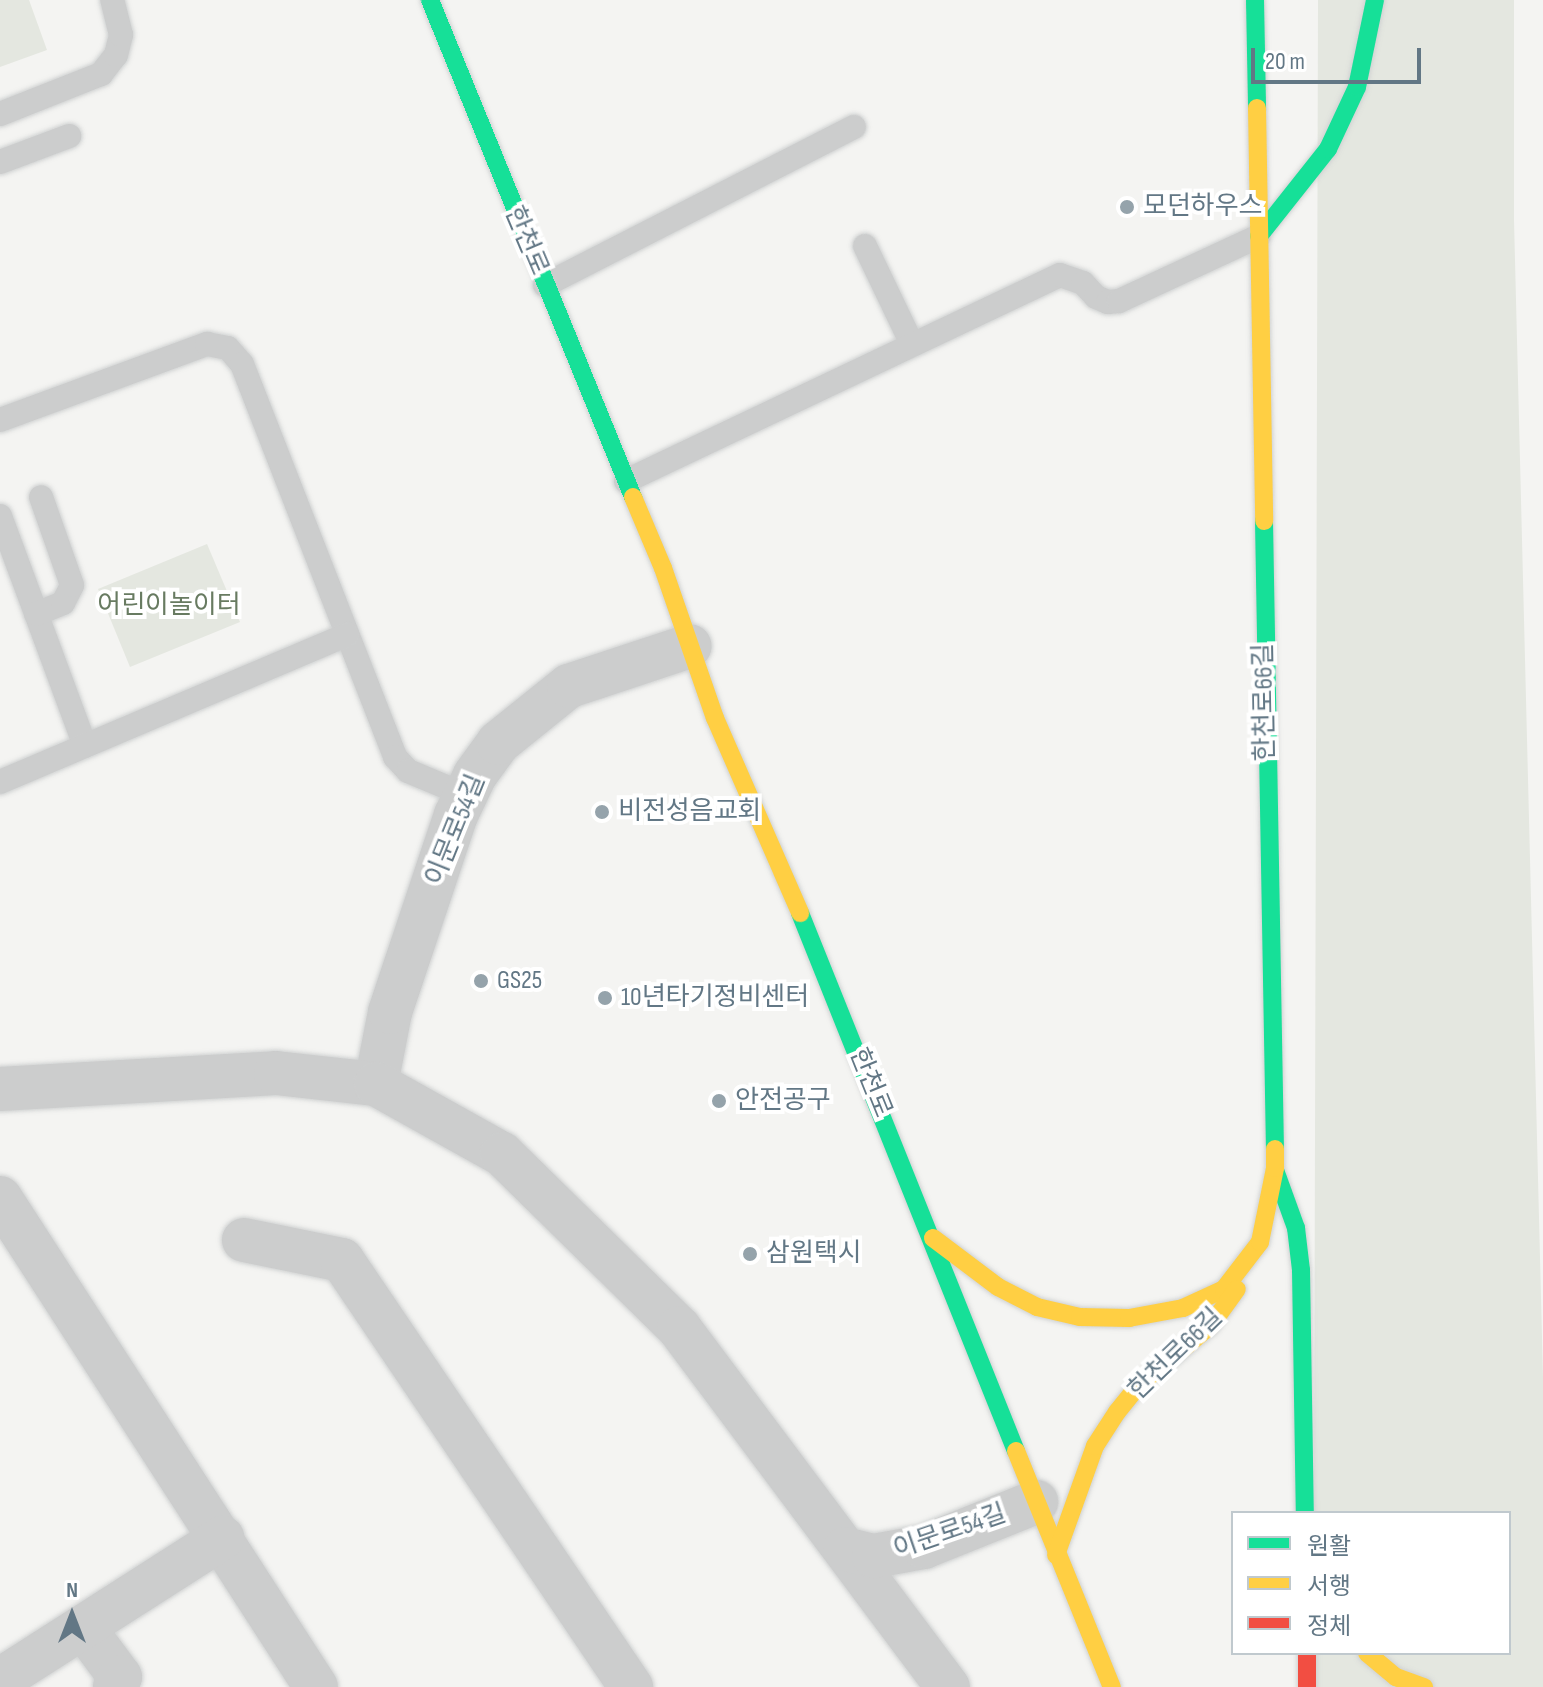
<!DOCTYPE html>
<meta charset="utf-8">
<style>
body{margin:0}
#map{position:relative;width:1543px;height:1687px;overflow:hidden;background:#f4f4f2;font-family:"Sofia Sans Condensed","Noto Sans KR",sans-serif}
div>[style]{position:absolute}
.green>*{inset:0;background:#e4e7e0}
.roads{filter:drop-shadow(0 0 2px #d0d2d2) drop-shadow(0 0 2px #d0d2d2)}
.lane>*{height:24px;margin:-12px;padding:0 12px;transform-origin:12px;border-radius:12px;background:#cccdcd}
.street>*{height:44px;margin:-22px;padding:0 22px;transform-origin:22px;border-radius:22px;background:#cccdcd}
.fast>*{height:18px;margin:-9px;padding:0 9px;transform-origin:9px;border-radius:9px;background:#16e098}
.slow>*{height:18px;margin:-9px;padding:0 9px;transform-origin:9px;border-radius:9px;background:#ffcf43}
.jam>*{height:18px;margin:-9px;padding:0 9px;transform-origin:9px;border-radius:9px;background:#f24e42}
.dots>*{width:22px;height:22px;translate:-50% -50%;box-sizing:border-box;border:4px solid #fff;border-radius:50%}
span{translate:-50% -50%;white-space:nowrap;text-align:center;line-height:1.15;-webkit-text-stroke:8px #fff;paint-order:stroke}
.poi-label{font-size:26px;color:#627785}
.left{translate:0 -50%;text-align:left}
.street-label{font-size:26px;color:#627785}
.park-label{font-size:26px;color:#687b61}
.legend{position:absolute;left:1231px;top:1511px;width:280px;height:144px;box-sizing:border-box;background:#fff;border:2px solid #c0c9ce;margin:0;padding:10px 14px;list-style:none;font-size:24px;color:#627785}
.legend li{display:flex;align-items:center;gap:16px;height:40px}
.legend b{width:40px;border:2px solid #c0c9ce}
.north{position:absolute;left:32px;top:1575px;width:80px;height:80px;-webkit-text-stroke:6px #fff;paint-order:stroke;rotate:0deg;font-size:22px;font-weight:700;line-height:32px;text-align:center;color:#627785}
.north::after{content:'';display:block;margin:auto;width:28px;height:36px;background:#627785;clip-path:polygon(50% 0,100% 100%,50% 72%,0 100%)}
.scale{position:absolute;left:1251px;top:48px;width:170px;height:36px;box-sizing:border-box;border:4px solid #627785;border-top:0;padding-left:10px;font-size:24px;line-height:28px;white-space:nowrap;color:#627785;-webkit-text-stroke:6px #fff;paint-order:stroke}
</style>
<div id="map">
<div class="green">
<i style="clip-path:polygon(0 0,29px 0,47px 50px,0 67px)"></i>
<i style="clip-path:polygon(1318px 0,1514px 0,1514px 220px,1543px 1377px,1543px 1687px,1312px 1687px,1312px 1653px,1509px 1653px,1509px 1513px,1314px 1513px)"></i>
<i style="clip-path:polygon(207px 544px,240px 622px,130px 667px,98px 589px)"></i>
</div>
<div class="roads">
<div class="lane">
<i style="left:0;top:114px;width:109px;rotate:-21.6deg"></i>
<i style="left:101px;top:74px;width:24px;rotate:-52deg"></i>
<i style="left:116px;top:55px;width:21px;rotate:-76deg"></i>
<i style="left:121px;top:35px;width:36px;rotate:-104deg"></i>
<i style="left:0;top:162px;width:74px;rotate:-20.6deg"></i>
<i style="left:865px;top:246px;width:109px;rotate:64.4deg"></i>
<i style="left:545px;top:285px;width:347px;rotate:-27.1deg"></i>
<i style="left:0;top:420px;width:221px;rotate:-20.2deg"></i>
<i style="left:207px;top:344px;width:21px;rotate:11deg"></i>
<i style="left:228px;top:348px;width:21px;rotate:49deg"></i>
<i style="left:242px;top:364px;width:422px;rotate:68.7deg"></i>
<i style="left:395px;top:757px;width:19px;rotate:47deg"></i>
<i style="left:408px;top:771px;width:62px;rotate:22.8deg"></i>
<i style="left:626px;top:481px;width:480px;rotate:-25.4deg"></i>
<i style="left:1060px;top:275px;width:24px;rotate:19deg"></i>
<i style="left:1083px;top:283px;width:19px;rotate:47deg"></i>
<i style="left:1096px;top:297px;width:13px;rotate:23deg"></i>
<i style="left:1108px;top:302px;width:11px;rotate:-5deg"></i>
<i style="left:1119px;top:301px;width:154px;rotate:-24.9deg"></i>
<i style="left:0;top:516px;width:245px;rotate:69.7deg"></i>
<i style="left:36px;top:614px;width:29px;rotate:-22deg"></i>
<i style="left:63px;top:603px;width:20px;rotate:-63deg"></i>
<i style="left:72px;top:585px;width:93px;rotate:-109.4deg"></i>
<i style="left:0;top:782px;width:377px;rotate:-23deg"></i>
</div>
<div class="street">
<i style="left:376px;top:1084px;width:73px;rotate:-79deg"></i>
<i style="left:390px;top:1012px;width:208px;rotate:-71.5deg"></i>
<i style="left:456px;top:815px;width:44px;rotate:-64.6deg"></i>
<i style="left:475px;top:775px;width:39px;rotate:-54deg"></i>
<i style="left:498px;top:743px;width:91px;rotate:-38.8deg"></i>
<i style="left:569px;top:686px;width:127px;rotate:-18.3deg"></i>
<i style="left:0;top:1089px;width:276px;rotate:-3.3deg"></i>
<i style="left:276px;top:1073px;width:101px;rotate:6.3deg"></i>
<i style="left:376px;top:1084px;width:144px;rotate:29.1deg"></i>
<i style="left:502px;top:1154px;width:248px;rotate:44.5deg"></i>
<i style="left:679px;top:1328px;width:449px;rotate:53.2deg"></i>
<i style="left:0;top:1198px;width:582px;rotate:57.13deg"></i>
<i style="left:244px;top:1240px;width:100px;rotate:11.5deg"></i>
<i style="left:342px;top:1260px;width:516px;rotate:55.91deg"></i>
<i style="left:845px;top:1549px;width:30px;rotate:14deg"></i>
<i style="left:874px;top:1556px;width:51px;rotate:-10.2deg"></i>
<i style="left:924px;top:1547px;width:121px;rotate:-21.9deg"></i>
<i style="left:83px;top:1627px;width:62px;rotate:53.5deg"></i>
<i style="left:120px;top:1677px;width:11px;rotate:117deg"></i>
<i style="left:0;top:1680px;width:264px;rotate:-32.6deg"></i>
</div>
<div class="fast">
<i style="left:430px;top:0;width:537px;rotate:67.78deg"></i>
<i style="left:1255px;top:0;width:108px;rotate:88.9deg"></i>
<i style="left:1259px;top:236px;width:111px;rotate:-51.6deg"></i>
<i style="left:1328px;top:149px;width:68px;rotate:-64.9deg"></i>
<i style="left:1357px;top:87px;width:89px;rotate:-78.3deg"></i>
<i style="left:1264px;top:521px;width:628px;rotate:89deg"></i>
<i style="left:800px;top:913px;width:580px;rotate:68.13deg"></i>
<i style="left:1275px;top:1170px;width:62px;rotate:70.1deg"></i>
<i style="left:1296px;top:1228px;width:42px;rotate:83.2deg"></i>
<i style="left:1301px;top:1270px;width:243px;rotate:89.1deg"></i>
</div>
<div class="slow">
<i style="left:1257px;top:108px;width:413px;rotate:89deg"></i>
<i style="left:633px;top:497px;width:77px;rotate:67.1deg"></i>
<i style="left:663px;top:568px;width:159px;rotate:70.9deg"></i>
<i style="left:715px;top:718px;width:213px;rotate:66.4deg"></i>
<i style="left:933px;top:1238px;width:81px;rotate:37deg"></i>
<i style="left:998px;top:1287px;width:44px;rotate:27.1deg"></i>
<i style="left:1037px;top:1307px;width:44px;rotate:13.1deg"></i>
<i style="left:1080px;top:1317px;width:49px;rotate:1.2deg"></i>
<i style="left:1129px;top:1318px;width:55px;rotate:-10.5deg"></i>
<i style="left:1183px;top:1308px;width:45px;rotate:-24.9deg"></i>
<i style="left:1224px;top:1289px;width:59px;rotate:-52.5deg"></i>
<i style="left:1260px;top:1242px;width:76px;rotate:-78.5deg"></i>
<i style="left:1275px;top:1168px;width:19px;rotate:-90deg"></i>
<i style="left:1016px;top:1451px;width:255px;rotate:67.9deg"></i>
<i style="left:1056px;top:1555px;width:116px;rotate:-70.3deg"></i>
<i style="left:1095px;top:1446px;width:40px;rotate:-57.1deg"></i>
<i style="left:1117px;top:1412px;width:36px;rotate:-51deg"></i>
<i style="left:1140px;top:1384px;width:92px;rotate:-39.7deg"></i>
<i style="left:1211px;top:1325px;width:44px;rotate:-54.2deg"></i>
<i style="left:1367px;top:1653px;width:38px;rotate:40deg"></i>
<i style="left:1396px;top:1677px;width:30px;rotate:20deg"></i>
</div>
<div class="jam">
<i style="left:1307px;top:1653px;width:34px;rotate:90deg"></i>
</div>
</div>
<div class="dots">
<i style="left:1127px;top:207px;background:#95a3ab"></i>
<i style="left:602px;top:812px;background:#95a3ab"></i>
<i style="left:481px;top:981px;background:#95a3ab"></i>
<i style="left:605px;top:998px;background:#95a3ab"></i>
<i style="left:719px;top:1101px;background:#95a3ab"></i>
<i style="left:750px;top:1254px;background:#95a3ab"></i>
</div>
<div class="poi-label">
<span class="left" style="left:1143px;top:207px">모던하우스</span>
<span class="left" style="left:618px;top:812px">비전성음교회</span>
<span class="left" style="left:497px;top:981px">GS25</span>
<span class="left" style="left:621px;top:998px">10년타기정비센터</span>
<span class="left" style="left:735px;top:1101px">안전공구</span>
<span class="left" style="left:766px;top:1254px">삼원택시</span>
</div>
<div class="street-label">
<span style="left:526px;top:241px;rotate:67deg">한천로</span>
<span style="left:1265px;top:702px;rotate:-91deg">한천로66길</span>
<span style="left:456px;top:830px;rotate:-68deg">이문로54길</span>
<span style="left:870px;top:1083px;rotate:68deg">한천로</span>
<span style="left:1176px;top:1354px;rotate:-44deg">한천로66길</span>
<span style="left:950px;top:1532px;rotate:-19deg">이문로54길</span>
</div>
<div class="park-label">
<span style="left:169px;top:606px">어린이놀이터</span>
</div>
<ul class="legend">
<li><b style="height:10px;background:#16e098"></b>원활</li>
<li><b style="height:10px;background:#ffcf43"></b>서행</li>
<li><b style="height:10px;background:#f24e42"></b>정체</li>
</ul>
<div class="north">N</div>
<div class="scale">20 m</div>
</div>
